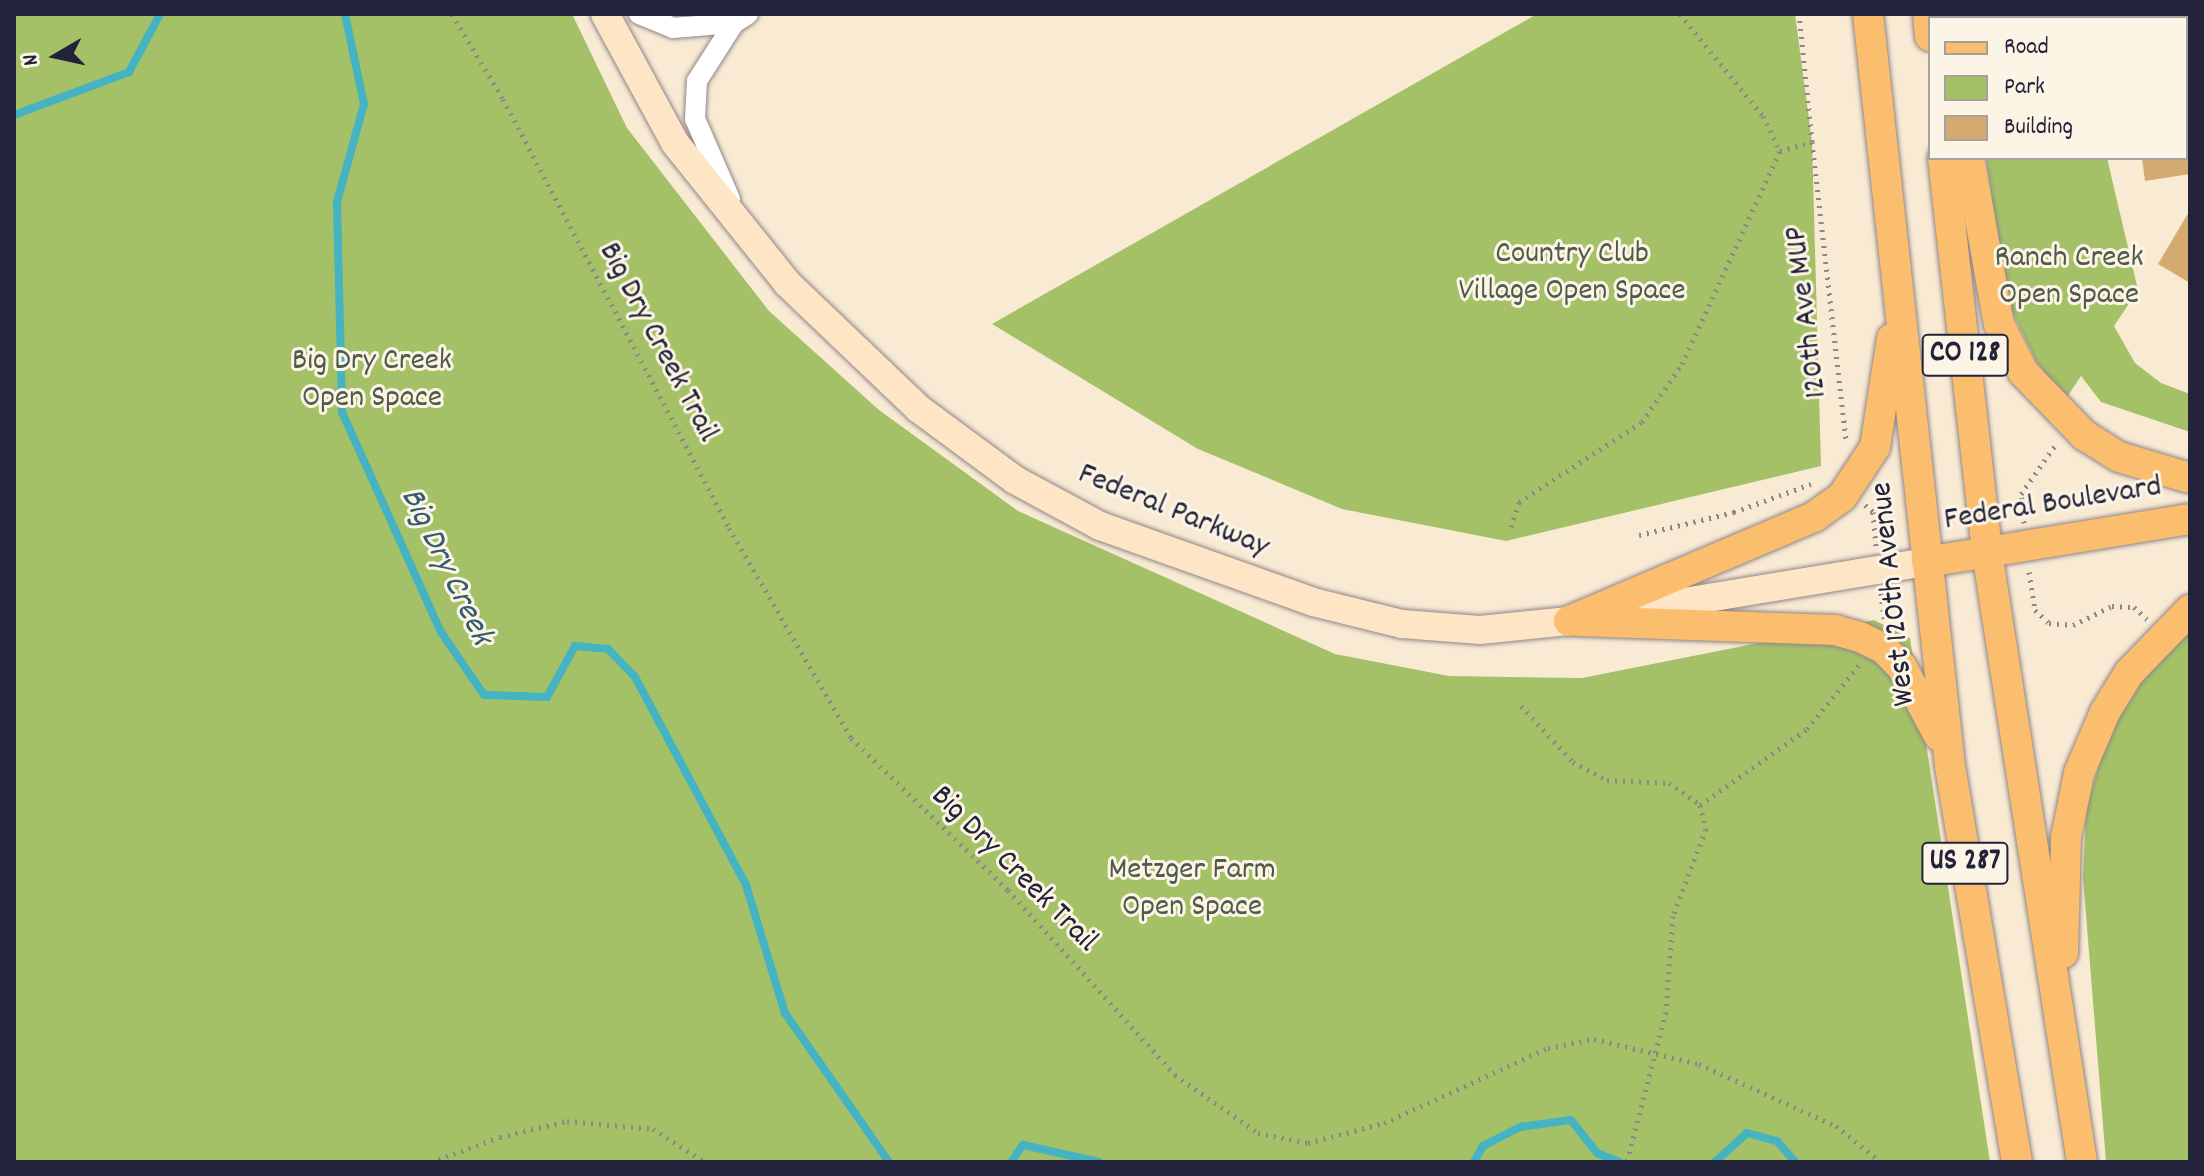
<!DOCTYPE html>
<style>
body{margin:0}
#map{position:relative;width:2204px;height:1176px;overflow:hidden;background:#f9ead4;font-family:Dekko,sans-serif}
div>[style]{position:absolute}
.green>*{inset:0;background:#a4c168}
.stream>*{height:8px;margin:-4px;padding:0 4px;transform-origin:4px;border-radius:4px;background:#45b3c1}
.building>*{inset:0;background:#d5aa70}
.path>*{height:5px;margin-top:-2.5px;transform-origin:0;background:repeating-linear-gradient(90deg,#8e8688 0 2px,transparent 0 8px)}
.roads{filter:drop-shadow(0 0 2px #8e8688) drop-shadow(0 0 2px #8e8688)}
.street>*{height:20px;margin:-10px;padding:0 10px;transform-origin:10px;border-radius:10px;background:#fff}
.secondary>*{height:28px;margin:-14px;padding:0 14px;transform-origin:14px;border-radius:14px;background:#fde5c5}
.primary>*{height:30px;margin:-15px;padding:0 15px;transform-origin:15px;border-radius:15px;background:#fbbd6e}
span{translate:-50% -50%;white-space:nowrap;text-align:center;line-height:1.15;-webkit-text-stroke:6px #fcf5e5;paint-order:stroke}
.shield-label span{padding:2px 6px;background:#fcf5e5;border:2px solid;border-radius:6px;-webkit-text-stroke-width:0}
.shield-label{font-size:30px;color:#22223b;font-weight:700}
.park-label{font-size:32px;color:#505a4b}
.street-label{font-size:32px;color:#22223b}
.water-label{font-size:34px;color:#305c71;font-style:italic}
.frame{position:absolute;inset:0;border:16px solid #22223b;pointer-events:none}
.legend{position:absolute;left:1928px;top:16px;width:260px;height:144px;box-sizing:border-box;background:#fcf5e5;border:2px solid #a5a1a1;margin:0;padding:10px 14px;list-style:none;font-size:24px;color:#22223b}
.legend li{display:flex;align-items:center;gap:16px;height:40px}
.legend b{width:40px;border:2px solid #a5a1a1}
.north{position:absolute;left:16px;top:16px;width:80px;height:80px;-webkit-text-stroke:6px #fcf5e5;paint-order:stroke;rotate:261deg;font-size:22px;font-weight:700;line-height:32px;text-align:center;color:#22223b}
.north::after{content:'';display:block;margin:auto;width:28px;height:36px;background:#22223b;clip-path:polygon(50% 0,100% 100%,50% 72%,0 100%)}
</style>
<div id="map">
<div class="green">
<i style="clip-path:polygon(14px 14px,572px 14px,627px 128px,769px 311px,879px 410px,1018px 511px,1335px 654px,1449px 676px,1582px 678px,1874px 620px,1910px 638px,1990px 1162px,14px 1162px)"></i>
<i style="clip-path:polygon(1537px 14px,1795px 14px,1812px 142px,1821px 466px,1506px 541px,1342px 509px,1198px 449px,992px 324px)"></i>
<i style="clip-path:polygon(1986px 158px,2107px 158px,2138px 290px,2114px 326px,2135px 363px,2161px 383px,2190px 394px,2190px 432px,2101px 402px,2081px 376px,2065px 400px,2036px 361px,2007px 301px)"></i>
<i style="clip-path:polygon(2190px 629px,2190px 1162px,2106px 1162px,2083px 878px,2086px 811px,2106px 739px,2149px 668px)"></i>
</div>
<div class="stream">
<i style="left:345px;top:14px;width:92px;rotate:78.1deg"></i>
<i style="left:364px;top:104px;width:102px;rotate:105.4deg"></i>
<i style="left:337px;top:202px;width:210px;rotate:88.6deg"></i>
<i style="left:342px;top:412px;width:241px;rotate:65.8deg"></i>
<i style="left:441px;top:632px;width:76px;rotate:55.7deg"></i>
<i style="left:484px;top:695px;width:63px;rotate:1.8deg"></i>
<i style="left:547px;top:697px;width:58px;rotate:-61.2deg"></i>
<i style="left:575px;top:646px;width:33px;rotate:5deg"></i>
<i style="left:608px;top:649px;width:39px;rotate:46deg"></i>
<i style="left:635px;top:677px;width:236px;rotate:61.9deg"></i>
<i style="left:746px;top:885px;width:134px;rotate:73.1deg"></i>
<i style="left:785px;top:1013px;width:182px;rotate:55.1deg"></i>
<i style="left:14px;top:115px;width:123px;rotate:-20.5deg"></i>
<i style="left:129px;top:72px;width:66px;rotate:-61.9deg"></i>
<i style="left:1011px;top:1162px;width:21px;rotate:-55deg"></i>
<i style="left:1023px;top:1145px;width:78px;rotate:12.6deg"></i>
<i style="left:1474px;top:1162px;width:18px;rotate:-61deg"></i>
<i style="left:1483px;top:1146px;width:42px;rotate:-27.2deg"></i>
<i style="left:1520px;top:1127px;width:51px;rotate:-7.8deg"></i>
<i style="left:1571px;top:1120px;width:42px;rotate:51.8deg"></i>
<i style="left:1597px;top:1153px;width:24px;rotate:22deg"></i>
<i style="left:1715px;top:1162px;width:43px;rotate:-42.2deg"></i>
<i style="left:1747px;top:1133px;width:31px;rotate:15deg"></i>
<i style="left:1777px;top:1141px;width:28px;rotate:49deg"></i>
</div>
<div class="building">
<i style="clip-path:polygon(2142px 158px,2190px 158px,2190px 174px,2145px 181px)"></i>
<i style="clip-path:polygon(2190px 210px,2190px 283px,2158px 264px)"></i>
</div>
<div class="path">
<i style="left:452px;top:14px;width:99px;rotate:59deg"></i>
<i style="left:503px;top:99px;width:485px;rotate:62.2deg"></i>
<i style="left:729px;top:528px;width:243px;rotate:59.8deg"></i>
<i style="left:851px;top:738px;width:219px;rotate:44.1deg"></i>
<i style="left:1008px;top:890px;width:249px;rotate:47.9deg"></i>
<i style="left:1175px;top:1075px;width:101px;rotate:34.9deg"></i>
<i style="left:1258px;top:1133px;width:51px;rotate:11.3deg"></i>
<i style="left:1308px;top:1143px;width:79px;rotate:-14.7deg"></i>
<i style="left:1384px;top:1123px;width:180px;rotate:-24.6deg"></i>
<i style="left:1548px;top:1048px;width:47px;rotate:-11.1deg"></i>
<i style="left:1594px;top:1039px;width:108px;rotate:13.4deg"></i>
<i style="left:1699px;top:1064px;width:150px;rotate:24.3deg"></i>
<i style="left:1836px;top:1126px;width:58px;rotate:38.7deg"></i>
<i style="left:1680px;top:14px;width:132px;rotate:50.9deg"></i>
<i style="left:1763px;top:116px;width:39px;rotate:64deg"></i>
<i style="left:1812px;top:142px;width:299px;rotate:83.5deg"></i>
<i style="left:1865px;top:505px;width:11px;rotate:41deg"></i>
<i style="left:1873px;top:512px;width:35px;rotate:85deg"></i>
<i style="left:2024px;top:523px;width:29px;rotate:-96deg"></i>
<i style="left:2021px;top:494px;width:61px;rotate:-55deg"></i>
<i style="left:1511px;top:527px;width:26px;rotate:-72deg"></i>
<i style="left:1519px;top:502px;width:147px;rotate:-33deg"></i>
<i style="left:1642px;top:422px;width:70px;rotate:-55.4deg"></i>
<i style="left:1682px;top:364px;width:234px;rotate:-65.3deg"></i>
<i style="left:1780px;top:151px;width:33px;rotate:-16deg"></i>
<i style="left:1812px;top:142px;width:129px;rotate:-95.8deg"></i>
<i style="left:1639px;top:535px;width:98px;rotate:-13.6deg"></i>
<i style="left:1734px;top:512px;width:82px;rotate:-20deg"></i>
<i style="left:2029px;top:572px;width:38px;rotate:81deg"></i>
<i style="left:2035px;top:610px;width:19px;rotate:43deg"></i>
<i style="left:2049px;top:623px;width:24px;rotate:5deg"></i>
<i style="left:2073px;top:625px;width:43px;rotate:-26deg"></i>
<i style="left:2112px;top:606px;width:22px;rotate:3deg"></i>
<i style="left:2134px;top:607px;width:19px;rotate:43deg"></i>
<i style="left:1881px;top:593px;width:26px;rotate:83deg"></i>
<i style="left:1521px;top:706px;width:76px;rotate:47.1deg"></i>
<i style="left:1573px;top:762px;width:38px;rotate:28deg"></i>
<i style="left:1607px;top:780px;width:62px;rotate:2.8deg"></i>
<i style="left:1669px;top:783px;width:38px;rotate:35deg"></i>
<i style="left:1700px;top:805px;width:25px;rotate:76deg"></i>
<i style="left:1706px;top:829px;width:93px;rotate:110.8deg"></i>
<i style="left:1673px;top:916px;width:96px;rotate:94.2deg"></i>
<i style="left:1666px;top:1012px;width:155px;rotate:104.6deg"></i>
<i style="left:1700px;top:805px;width:131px;rotate:-35.4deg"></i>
<i style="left:1807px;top:729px;width:84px;rotate:-50.8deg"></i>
<i style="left:431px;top:1162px;width:73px;rotate:-19.9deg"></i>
<i style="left:500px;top:1137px;width:69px;rotate:-13.4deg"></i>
<i style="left:567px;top:1121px;width:86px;rotate:5.3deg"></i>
<i style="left:653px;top:1129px;width:62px;rotate:32.4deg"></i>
<i style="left:770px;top:1162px;width:2px;rotate:-27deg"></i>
</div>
<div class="roads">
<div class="street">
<i style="left:639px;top:14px;width:37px;rotate:22deg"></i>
<i style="left:673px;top:28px;width:61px;rotate:-4.7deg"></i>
<i style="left:730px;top:199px;width:87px;rotate:-113.6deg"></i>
<i style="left:695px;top:119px;width:38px;rotate:-87deg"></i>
<i style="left:697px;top:81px;width:69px;rotate:-57.5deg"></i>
<i style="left:734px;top:23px;width:17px;rotate:-33deg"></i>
</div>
<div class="secondary">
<i style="left:605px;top:14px;width:147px;rotate:61.5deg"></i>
<i style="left:675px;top:143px;width:181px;rotate:51.3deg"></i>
<i style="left:788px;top:284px;width:181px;rotate:43.7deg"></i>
<i style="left:919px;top:409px;width:119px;rotate:36.5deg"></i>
<i style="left:1015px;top:480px;width:97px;rotate:28.4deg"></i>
<i style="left:1100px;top:526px;width:226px;rotate:19.6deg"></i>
<i style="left:1313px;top:602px;width:92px;rotate:13.9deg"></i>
<i style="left:1402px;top:624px;width:78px;rotate:4.4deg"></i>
<i style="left:1480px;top:630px;width:89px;rotate:-5.8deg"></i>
<i style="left:1569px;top:621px;width:363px;rotate:-9.4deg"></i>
</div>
<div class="primary">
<i style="left:1868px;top:14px;width:756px;rotate:83.78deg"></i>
<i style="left:1950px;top:766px;width:402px;rotate:80.4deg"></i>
<i style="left:1928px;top:14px;width:22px;rotate:85deg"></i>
<i style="left:1943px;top:158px;width:396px;rotate:83.6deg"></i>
<i style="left:1987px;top:552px;width:617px;rotate:81.15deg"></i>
<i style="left:1969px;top:158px;width:169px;rotate:79.8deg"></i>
<i style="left:1999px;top:324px;width:54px;rotate:63.4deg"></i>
<i style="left:2023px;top:372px;width:88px;rotate:45.9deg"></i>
<i style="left:2084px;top:435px;width:41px;rotate:32.2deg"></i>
<i style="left:2119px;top:457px;width:74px;rotate:16.5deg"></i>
<i style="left:1927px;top:562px;width:266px;rotate:-9.3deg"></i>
<i style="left:1569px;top:621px;width:266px;rotate:-23deg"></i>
<i style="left:1814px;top:517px;width:34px;rotate:-36deg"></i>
<i style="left:1842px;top:497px;width:60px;rotate:-56.6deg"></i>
<i style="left:1875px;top:447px;width:110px;rotate:-81.1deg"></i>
<i style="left:1579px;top:621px;width:256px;rotate:2deg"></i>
<i style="left:1835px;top:630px;width:26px;rotate:16deg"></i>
<i style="left:1860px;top:637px;width:25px;rotate:26deg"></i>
<i style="left:1883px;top:648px;width:27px;rotate:45deg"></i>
<i style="left:1902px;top:667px;width:78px;rotate:61.8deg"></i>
<i style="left:2063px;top:953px;width:115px;rotate:-88.5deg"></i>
<i style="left:2066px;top:838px;width:66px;rotate:-78.7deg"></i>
<i style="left:2079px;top:773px;width:66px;rotate:-66.9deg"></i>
<i style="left:2105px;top:712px;width:46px;rotate:-58.4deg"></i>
<i style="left:2129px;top:673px;width:88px;rotate:-45.9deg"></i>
</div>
</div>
<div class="shield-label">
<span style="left:1965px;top:355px">CO 128</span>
<span style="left:1965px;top:863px">US 287</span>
</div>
<div class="park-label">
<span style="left:1572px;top:274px">Country Club<br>Village Open Space</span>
<span style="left:2069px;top:278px">Ranch Creek<br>Open Space</span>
<span style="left:372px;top:381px">Big Dry Creek<br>Open Space</span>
<span style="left:1192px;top:890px">Metzger Farm<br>Open Space</span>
</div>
<div class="street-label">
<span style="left:1808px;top:312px;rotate:-97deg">120th Ave MUP</span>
<span style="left:657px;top:343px;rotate:62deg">Big Dry Creek Trail</span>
<span style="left:2053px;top:505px;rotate:-9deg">Federal Boulevard</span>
<span style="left:1173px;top:512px;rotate:22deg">Federal Parkway</span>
<span style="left:1895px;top:594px;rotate:-96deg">West 120th Avenue</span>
<span style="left:1013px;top:870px;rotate:45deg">Big Dry Creek Trail</span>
</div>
<div class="water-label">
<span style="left:445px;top:567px;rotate:64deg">Big Dry Creek</span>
</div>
<div class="frame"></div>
<ul class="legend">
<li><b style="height:10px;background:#fbbd6e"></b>Road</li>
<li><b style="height:22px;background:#a4c168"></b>Park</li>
<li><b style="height:22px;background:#d5aa70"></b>Building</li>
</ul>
<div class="north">N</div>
</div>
